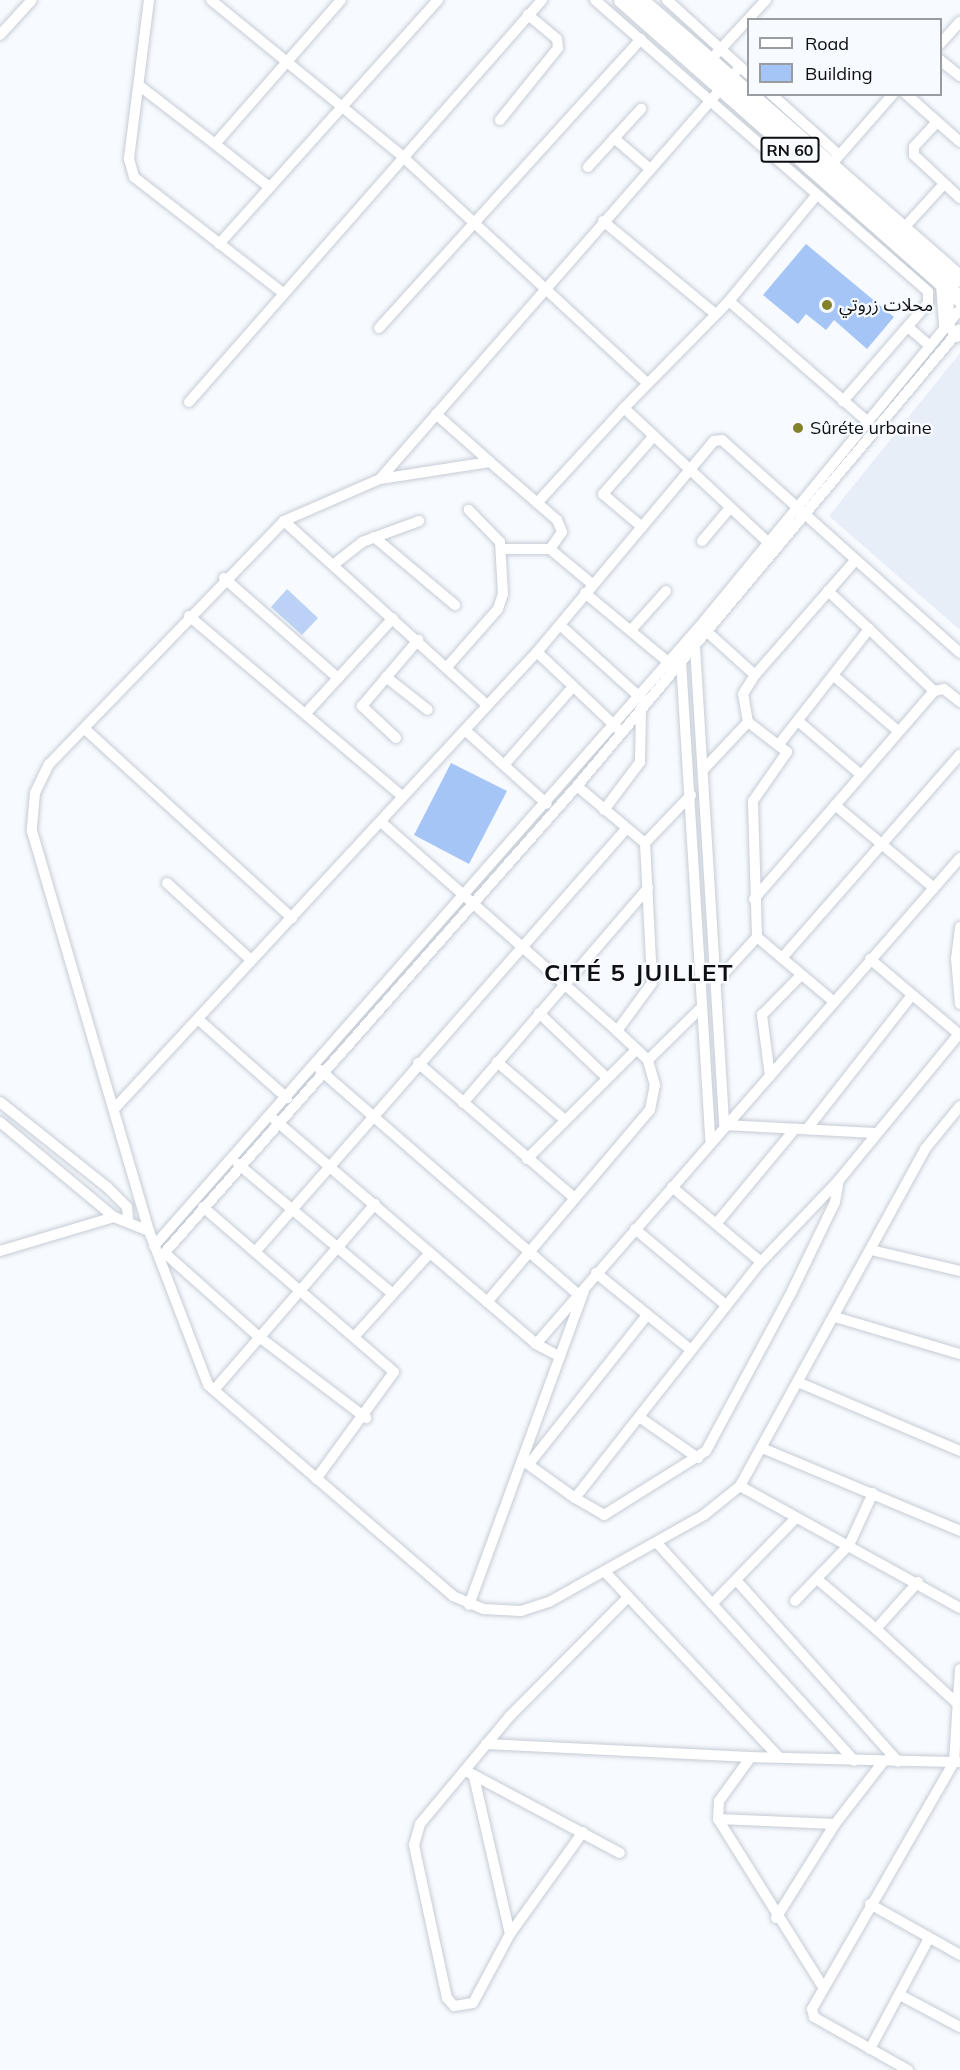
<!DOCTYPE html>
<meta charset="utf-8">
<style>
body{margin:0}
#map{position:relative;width:960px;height:2070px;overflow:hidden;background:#f7fafe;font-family:Mulish,"Noto Sans Arabic",sans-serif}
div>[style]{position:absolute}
.built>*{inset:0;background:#e8eef7}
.green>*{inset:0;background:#bbd2f6}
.building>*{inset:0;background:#a5c5f7}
.roads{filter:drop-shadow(0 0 2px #c6ccd5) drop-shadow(0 0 2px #c6ccd5)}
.street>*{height:10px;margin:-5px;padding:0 5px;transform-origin:5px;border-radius:5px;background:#fff}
.primary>*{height:16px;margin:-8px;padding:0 8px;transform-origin:8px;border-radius:8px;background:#fff}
.dots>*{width:16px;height:16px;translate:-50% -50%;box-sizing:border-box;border:3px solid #f7fafe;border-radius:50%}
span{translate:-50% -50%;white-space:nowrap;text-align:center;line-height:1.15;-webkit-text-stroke:4.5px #f7fafe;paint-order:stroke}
.shield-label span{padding:2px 4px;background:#f7fafe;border:2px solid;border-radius:4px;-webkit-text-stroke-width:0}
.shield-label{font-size:16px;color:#0d0f12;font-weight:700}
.poi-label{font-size:18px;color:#0d0f12}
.left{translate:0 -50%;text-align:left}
.district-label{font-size:24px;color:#0d0f12;font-weight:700;letter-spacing:1.5px}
.legend{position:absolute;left:747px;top:18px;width:195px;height:78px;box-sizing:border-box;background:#f7fafe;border:2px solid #999ca0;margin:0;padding:8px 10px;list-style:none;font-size:18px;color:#0d0f12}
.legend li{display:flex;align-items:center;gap:12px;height:30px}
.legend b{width:30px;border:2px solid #999ca0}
</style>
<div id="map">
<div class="built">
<i style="clip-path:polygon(960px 353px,960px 630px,829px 516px)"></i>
</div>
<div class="green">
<i style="clip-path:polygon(287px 589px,318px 618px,302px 635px,271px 607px)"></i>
</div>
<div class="building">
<i style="clip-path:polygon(806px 244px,894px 317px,867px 349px,834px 320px,826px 330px,806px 314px,798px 324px,763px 295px)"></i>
<i style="clip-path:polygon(451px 763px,507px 791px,469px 864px,414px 835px)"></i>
</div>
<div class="roads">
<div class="street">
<i style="left:149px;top:0;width:160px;rotate:97.2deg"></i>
<i style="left:129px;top:159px;width:19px;rotate:74deg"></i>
<i style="left:134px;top:177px;width:189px;rotate:37.9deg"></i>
<i style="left:211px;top:0;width:247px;rotate:39.2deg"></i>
<i style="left:402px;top:156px;width:334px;rotate:42.8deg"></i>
<i style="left:595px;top:0;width:443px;rotate:41.2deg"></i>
<i style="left:928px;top:292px;width:11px;rotate:90deg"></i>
<i style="left:928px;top:303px;width:130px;rotate:130.9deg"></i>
<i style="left:667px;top:0;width:110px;rotate:42.4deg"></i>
<i style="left:0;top:35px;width:47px;rotate:-47.6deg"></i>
<i style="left:940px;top:44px;width:30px;rotate:-48deg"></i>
<i style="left:716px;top:54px;width:74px;rotate:-47.2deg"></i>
<i style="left:940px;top:60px;width:26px;rotate:39deg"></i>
<i style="left:740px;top:67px;width:547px;rotate:131.15deg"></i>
<i style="left:380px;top:479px;width:105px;rotate:156.4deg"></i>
<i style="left:284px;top:521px;width:338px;rotate:134deg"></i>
<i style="left:49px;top:764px;width:32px;rotate:116deg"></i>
<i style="left:35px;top:793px;width:38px;rotate:95deg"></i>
<i style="left:32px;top:831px;width:417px;rotate:73.7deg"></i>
<i style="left:149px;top:1231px;width:165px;rotate:69deg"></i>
<i style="left:208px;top:1385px;width:323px;rotate:40.7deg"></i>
<i style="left:453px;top:1596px;width:34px;rotate:23deg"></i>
<i style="left:484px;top:1609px;width:37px;rotate:3deg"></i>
<i style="left:521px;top:1611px;width:29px;rotate:-18deg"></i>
<i style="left:549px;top:1602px;width:178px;rotate:-29.3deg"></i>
<i style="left:704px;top:1515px;width:46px;rotate:-38.9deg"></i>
<i style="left:740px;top:1486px;width:384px;rotate:-61.2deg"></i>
<i style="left:925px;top:1149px;width:55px;rotate:-50.9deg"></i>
<i style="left:141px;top:87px;width:93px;rotate:37.6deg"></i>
<i style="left:215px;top:144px;width:191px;rotate:-48.8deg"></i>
<i style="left:771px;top:94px;width:91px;rotate:41.9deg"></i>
<i style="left:906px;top:94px;width:72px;rotate:41.6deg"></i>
<i style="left:500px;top:120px;width:92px;rotate:-51.1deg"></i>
<i style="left:558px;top:48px;width:9px;rotate:-96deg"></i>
<i style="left:557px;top:39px;width:38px;rotate:-140deg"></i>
<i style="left:937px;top:122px;width:34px;rotate:133deg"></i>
<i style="left:914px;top:147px;width:8px;rotate:90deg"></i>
<i style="left:914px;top:155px;width:63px;rotate:43.1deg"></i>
<i style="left:614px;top:138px;width:46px;rotate:40.6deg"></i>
<i style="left:215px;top:144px;width:68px;rotate:38.4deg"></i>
<i style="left:830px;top:166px;width:96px;rotate:-48.8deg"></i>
<i style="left:588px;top:167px;width:79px;rotate:-47.6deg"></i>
<i style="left:815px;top:197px;width:135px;rotate:129.6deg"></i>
<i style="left:729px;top:301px;width:184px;rotate:41deg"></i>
<i style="left:603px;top:221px;width:143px;rotate:39.6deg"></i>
<i style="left:902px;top:230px;width:62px;rotate:-47.6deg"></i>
<i style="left:219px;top:244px;width:328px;rotate:-48.1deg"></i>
<i style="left:908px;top:327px;width:29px;rotate:41deg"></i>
<i style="left:379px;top:328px;width:390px;rotate:-47.8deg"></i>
<i style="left:189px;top:402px;width:535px;rotate:-48.71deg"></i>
<i style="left:624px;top:408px;width:150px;rotate:-45.5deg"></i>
<i style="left:436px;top:414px;width:72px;rotate:41.6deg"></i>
<i style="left:380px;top:479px;width:111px;rotate:-8.8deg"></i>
<i style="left:490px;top:462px;width:89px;rotate:40.9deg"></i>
<i style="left:557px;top:520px;width:13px;rotate:67deg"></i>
<i style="left:562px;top:532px;width:21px;rotate:125deg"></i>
<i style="left:550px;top:549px;width:55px;rotate:39.8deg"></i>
<i style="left:537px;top:503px;width:129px;rotate:-47.5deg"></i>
<i style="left:624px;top:408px;width:204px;rotate:43deg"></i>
<i style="left:284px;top:521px;width:273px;rotate:42.2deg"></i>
<i style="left:642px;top:527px;width:51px;rotate:-139.8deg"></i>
<i style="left:603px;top:494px;width:76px;rotate:-48.7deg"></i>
<i style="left:374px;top:537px;width:106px;rotate:40deg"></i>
<i style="left:702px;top:541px;width:42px;rotate:-49.8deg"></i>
<i style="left:503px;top:549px;width:47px"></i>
<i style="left:333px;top:565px;width:37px;rotate:-38deg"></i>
<i style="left:362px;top:542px;width:61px;rotate:-20.2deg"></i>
<i style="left:224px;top:578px;width:152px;rotate:41.3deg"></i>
<i style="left:585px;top:593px;width:114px;rotate:39.7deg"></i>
<i style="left:189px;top:616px;width:280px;rotate:40.2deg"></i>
<i style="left:560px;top:625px;width:112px;rotate:42.1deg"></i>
<i style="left:632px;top:629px;width:51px;rotate:-48.2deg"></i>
<i style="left:869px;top:629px;width:90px;rotate:43.6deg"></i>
<i style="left:695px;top:647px;width:480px;rotate:86.5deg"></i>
<i style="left:537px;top:652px;width:110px;rotate:43.5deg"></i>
<i style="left:681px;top:661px;width:480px;rotate:86.5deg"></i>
<i style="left:447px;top:667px;width:77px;rotate:-48.7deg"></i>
<i style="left:498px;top:609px;width:16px;rotate:-72deg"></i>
<i style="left:503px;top:594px;width:52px;rotate:-93.3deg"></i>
<i style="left:500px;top:542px;width:45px;rotate:-134.1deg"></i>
<i style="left:755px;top:675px;width:150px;rotate:-48.8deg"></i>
<i style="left:834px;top:676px;width:84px;rotate:40.7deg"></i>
<i style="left:386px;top:677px;width:53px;rotate:38.2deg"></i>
<i style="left:307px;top:712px;width:127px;rotate:-47.5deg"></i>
<i style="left:798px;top:721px;width:82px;rotate:40.5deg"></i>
<i style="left:86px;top:730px;width:279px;rotate:42.4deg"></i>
<i style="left:465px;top:730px;width:110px;rotate:42.1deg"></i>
<i style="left:396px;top:738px;width:47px;rotate:-136.7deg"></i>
<i style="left:362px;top:706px;width:87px;rotate:-49.7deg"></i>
<i style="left:780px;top:743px;width:145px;rotate:-52deg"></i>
<i style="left:869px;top:629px;width:56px;rotate:-137.2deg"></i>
<i style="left:504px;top:765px;width:103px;rotate:-48.6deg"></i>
<i style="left:703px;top:770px;width:66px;rotate:-46.8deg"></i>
<i style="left:748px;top:722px;width:28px;rotate:-100deg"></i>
<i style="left:743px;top:694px;width:22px;rotate:-58deg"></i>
<i style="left:755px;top:675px;width:69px;rotate:-138deg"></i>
<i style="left:577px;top:786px;width:89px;rotate:40deg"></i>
<i style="left:691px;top:795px;width:66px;rotate:133.8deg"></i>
<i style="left:645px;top:843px;width:140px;rotate:87.1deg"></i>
<i style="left:652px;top:983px;width:59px;rotate:126.1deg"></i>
<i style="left:617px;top:1031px;width:42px;rotate:43.1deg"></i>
<i style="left:648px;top:1060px;width:76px;rotate:-44.5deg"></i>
<i style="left:835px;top:805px;width:129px;rotate:40deg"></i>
<i style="left:604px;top:810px;width:60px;rotate:-53.1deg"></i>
<i style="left:640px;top:762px;width:54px;rotate:-88.9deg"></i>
<i style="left:381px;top:822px;width:315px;rotate:41.5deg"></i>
<i style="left:167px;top:883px;width:113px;rotate:42.5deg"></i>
<i style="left:754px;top:899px;width:275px;rotate:-49.1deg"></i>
<i style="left:934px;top:691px;width:10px;rotate:-11deg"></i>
<i style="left:944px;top:689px;width:21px;rotate:39deg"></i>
<i style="left:960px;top:927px;width:31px;rotate:97deg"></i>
<i style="left:956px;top:958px;width:46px;rotate:85deg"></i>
<i style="left:757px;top:937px;width:99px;rotate:40.1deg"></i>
<i style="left:782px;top:958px;width:270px;rotate:-48.8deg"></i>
<i style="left:870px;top:959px;width:118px;rotate:40.2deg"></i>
<i style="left:717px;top:981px;width:59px;rotate:-47.7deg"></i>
<i style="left:757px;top:937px;width:136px;rotate:-91.7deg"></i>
<i style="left:753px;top:801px;width:60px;rotate:-55.2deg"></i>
<i style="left:787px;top:752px;width:49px;rotate:-142.4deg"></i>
<i style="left:539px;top:1013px;width:93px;rotate:43.7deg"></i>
<i style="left:199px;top:1020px;width:118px;rotate:41.6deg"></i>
<i style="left:497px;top:1062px;width:89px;rotate:40.5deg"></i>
<i style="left:418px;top:1063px;width:203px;rotate:40.8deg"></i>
<i style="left:320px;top:1070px;width:342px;rotate:41deg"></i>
<i style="left:770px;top:1076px;width:62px;rotate:-97.5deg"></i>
<i style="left:762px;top:1015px;width:56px;rotate:-45.7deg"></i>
<i style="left:0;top:1102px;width:137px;rotate:38.5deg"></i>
<i style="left:107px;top:1187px;width:28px;rotate:45deg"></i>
<i style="left:127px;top:1207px;width:12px;rotate:85deg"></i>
<i style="left:463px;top:1103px;width:284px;rotate:-49.3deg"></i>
<i style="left:115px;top:1108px;width:621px;rotate:-47.22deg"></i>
<i style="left:537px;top:652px;width:275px;rotate:-50deg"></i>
<i style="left:714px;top:441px;width:8px;rotate:-7deg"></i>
<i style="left:722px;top:440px;width:319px;rotate:41.8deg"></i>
<i style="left:275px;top:1120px;width:344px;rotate:40.6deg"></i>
<i style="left:536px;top:1344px;width:27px;rotate:28deg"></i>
<i style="left:0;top:1122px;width:148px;rotate:39.8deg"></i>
<i style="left:114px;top:1217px;width:38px;rotate:22deg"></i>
<i style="left:725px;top:1125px;width:150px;rotate:3.1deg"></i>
<i style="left:807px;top:1129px;width:170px;rotate:-51.9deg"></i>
<i style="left:527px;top:1159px;width:153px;rotate:-45deg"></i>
<i style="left:238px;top:1164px;width:202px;rotate:40deg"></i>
<i style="left:672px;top:1187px;width:116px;rotate:40.1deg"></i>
<i style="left:203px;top:1207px;width:252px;rotate:40.8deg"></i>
<i style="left:394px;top:1372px;width:132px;rotate:126.1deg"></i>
<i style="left:716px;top:1224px;width:124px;rotate:-50.3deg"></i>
<i style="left:635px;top:1229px;width:119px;rotate:39.9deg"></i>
<i style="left:154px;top:1246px;width:826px;rotate:-48.63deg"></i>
<i style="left:700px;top:626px;width:410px;rotate:-50.6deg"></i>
<i style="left:871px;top:1250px;width:91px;rotate:13.3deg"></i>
<i style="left:0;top:1251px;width:119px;rotate:-16.6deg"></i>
<i style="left:255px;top:1252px;width:563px;rotate:-48.75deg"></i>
<i style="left:166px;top:1254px;width:123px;rotate:41.7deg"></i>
<i style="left:258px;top:1336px;width:136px;rotate:37.2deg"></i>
<i style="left:160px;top:1258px;width:630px;rotate:-48.54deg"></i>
<i style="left:577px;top:786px;width:596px;rotate:-50.03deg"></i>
<i style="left:596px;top:1273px;width:122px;rotate:39deg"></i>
<i style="left:487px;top:1302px;width:252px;rotate:-49.7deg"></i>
<i style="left:650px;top:1110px;width:25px;rotate:-79deg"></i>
<i style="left:655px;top:1085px;width:26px;rotate:-106deg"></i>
<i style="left:835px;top:1317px;width:130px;rotate:16.5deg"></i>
<i style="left:354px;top:1337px;width:113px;rotate:-47.9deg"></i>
<i style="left:536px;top:1344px;width:645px;rotate:-48.9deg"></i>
<i style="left:800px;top:1383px;width:174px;rotate:23deg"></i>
<i style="left:214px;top:1390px;width:246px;rotate:-49.1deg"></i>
<i style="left:639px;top:1417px;width:72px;rotate:34.8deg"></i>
<i style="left:762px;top:1448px;width:215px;rotate:22.7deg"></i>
<i style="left:522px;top:1460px;width:65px;rotate:35.6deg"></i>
<i style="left:575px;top:1498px;width:300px;rotate:-51.8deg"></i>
<i style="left:761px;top:1262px;width:113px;rotate:-46.4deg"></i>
<i style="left:839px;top:1180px;width:189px;rotate:-50.6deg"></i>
<i style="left:529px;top:1464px;width:190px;rotate:-51.6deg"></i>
<i style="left:740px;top:1486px;width:252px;rotate:29deg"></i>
<i style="left:575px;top:1498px;width:34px;rotate:30deg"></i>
<i style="left:604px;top:1515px;width:120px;rotate:-32.1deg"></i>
<i style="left:706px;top:1451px;width:182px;rotate:-61.7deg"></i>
<i style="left:792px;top:1291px;width:99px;rotate:-64.2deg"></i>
<i style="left:835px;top:1202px;width:22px;rotate:-80deg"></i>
<i style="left:657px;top:1543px;width:294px;rotate:47.8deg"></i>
<i style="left:850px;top:1543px;width:55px;rotate:-65.3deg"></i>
<i style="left:607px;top:1574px;width:251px;rotate:46.8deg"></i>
<i style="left:817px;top:1579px;width:77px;rotate:40.3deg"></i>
<i style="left:737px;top:1581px;width:242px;rotate:48.3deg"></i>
<i style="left:918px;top:1582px;width:63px;rotate:131.8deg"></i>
<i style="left:876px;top:1629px;width:113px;rotate:42.5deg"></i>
<i style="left:795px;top:1601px;width:75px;rotate:-46.1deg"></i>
<i style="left:712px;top:1604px;width:117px;rotate:-45.7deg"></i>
<i style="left:469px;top:1605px;width:334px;rotate:-69.9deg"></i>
<i style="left:486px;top:1744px;width:265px;rotate:2.8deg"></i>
<i style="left:468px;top:1772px;width:172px;rotate:28.1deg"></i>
<i style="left:474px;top:1777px;width:161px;rotate:77.1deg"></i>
<i style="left:718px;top:1819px;width:117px;rotate:2.4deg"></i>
<i style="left:583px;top:1832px;width:125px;rotate:125.6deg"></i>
<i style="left:510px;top:1934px;width:78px;rotate:118.2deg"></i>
<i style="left:473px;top:2003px;width:19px;rotate:171deg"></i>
<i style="left:454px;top:2006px;width:11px;rotate:-131deg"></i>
<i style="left:447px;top:1998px;width:157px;rotate:-102.2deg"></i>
<i style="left:414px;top:1845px;width:22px;rotate:-74deg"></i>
<i style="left:420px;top:1824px;width:141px;rotate:-50.2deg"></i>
<i style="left:510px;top:1716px;width:168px;rotate:-45.2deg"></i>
<i style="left:870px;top:1904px;width:103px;rotate:29.5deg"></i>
<i style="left:776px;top:1918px;width:111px;rotate:-57.9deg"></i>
<i style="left:835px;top:1824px;width:78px;rotate:-52.3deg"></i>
<i style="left:823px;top:1987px;width:198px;rotate:-122deg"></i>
<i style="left:718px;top:1819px;width:18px;rotate:-87deg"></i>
<i style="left:719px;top:1801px;width:54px;rotate:-54deg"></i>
<i style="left:751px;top:1757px;width:208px;rotate:1.4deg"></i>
<i style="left:900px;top:1995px;width:68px;rotate:28.1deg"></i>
<i style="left:870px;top:2049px;width:126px;rotate:-62deg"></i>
<i style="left:908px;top:2070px;width:108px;rotate:-150.6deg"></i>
<i style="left:814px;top:2017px;width:8px;rotate:-104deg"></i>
<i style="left:812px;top:2009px;width:285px;rotate:-60.1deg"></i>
<i style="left:954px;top:1762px;width:93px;rotate:-86.3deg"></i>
</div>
<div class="primary">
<i style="left:622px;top:0;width:451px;rotate:41.5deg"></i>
<i style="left:640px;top:0;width:143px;rotate:41deg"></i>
<i style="left:749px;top:94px;width:281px;rotate:41.2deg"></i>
<i style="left:944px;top:284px;width:41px;rotate:85.8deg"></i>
<i style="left:956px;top:334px;width:4px;rotate:-14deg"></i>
</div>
</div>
<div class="dots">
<i style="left:827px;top:305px;background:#83822b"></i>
<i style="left:798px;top:428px;background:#83822b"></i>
</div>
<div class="shield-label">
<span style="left:790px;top:150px">RN 60</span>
</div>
<div class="poi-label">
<span class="left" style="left:839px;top:305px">محلات زروتي</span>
<span class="left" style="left:810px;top:428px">Sûréte urbaine</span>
</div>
<div class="district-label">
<span style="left:639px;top:973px">CITÉ 5 JUILLET</span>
</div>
<ul class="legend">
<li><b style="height:8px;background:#fff"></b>Road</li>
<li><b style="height:16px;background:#a5c5f7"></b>Building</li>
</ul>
</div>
